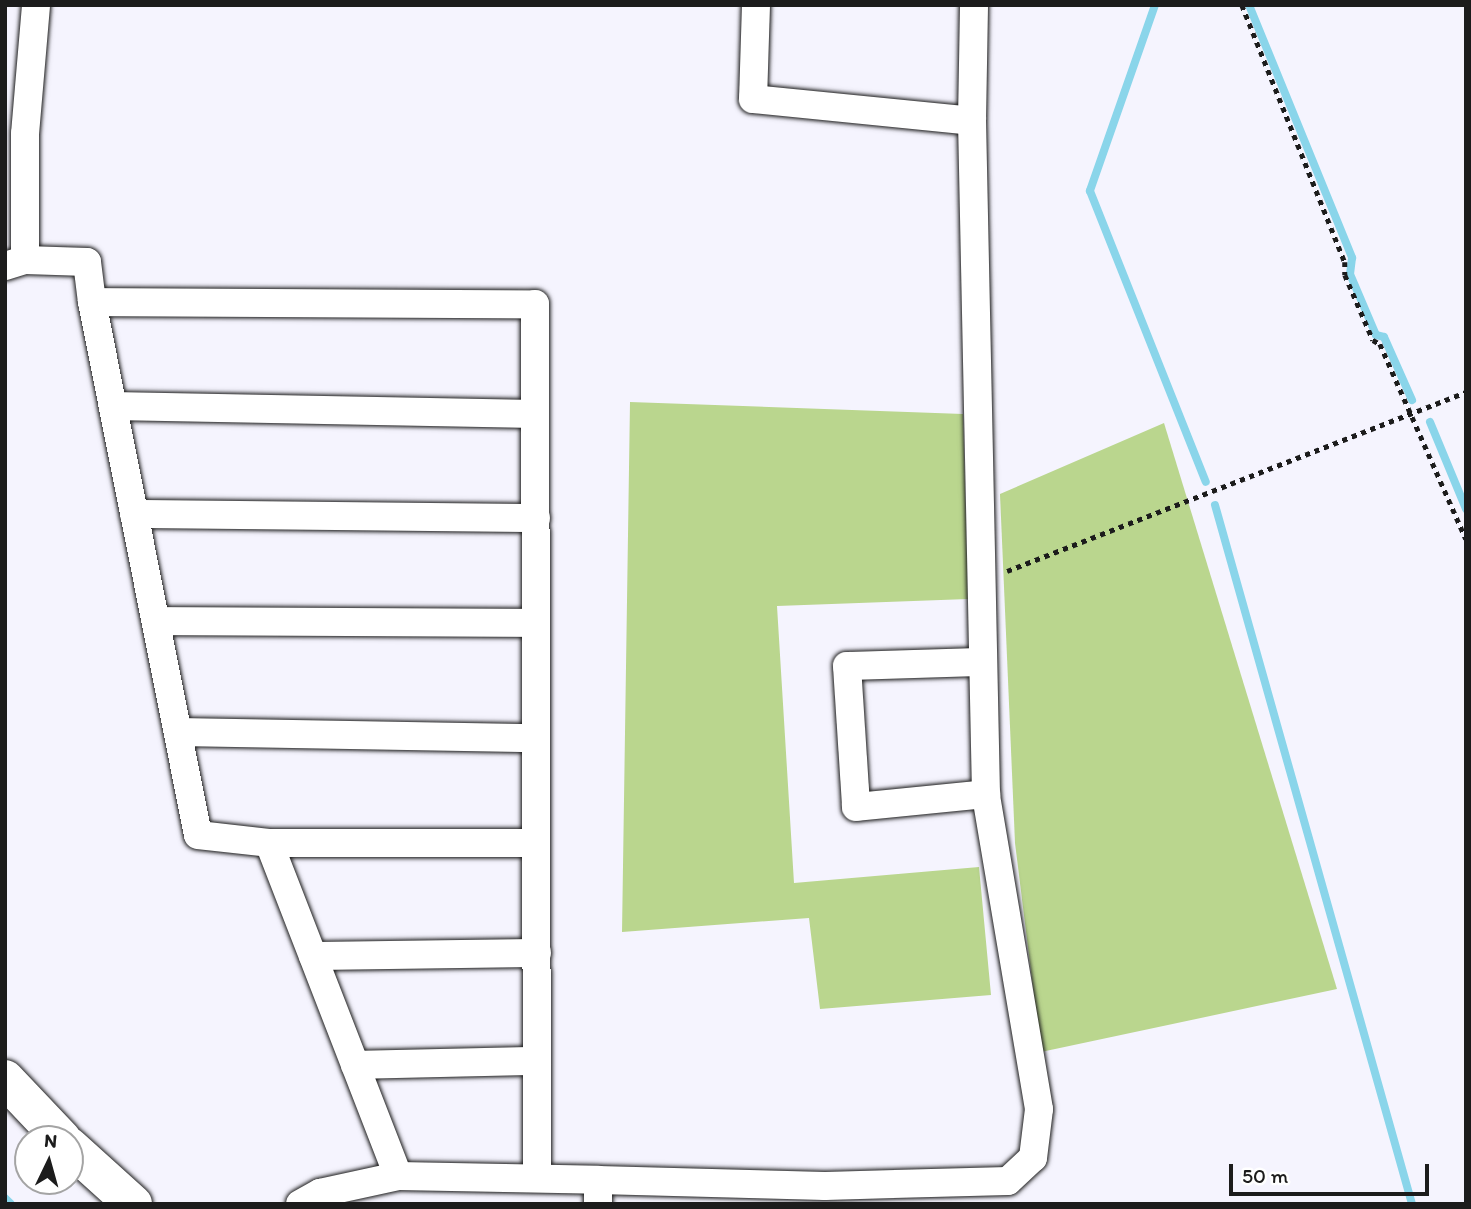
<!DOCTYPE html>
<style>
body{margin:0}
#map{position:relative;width:1471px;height:1209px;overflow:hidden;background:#f5f4fe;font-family:Itim,sans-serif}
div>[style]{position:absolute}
.green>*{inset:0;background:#bad68e}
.stream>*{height:8px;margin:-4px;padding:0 4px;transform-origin:4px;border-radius:4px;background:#8ad5ea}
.path>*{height:4.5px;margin-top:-2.25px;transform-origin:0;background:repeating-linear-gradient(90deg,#1c1c1c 0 5px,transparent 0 10px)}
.roads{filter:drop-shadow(0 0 2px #1c1c1c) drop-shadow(0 0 2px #1c1c1c)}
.street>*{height:28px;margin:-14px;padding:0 14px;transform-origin:14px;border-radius:14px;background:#fff}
.secondary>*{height:38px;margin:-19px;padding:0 19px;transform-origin:19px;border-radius:19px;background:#fff}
span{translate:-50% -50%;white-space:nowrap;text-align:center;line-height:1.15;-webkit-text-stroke:5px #fff;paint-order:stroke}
.frame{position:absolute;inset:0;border:7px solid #1c1c1c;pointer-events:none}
.north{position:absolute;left:14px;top:1125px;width:70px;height:70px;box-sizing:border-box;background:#fff;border:2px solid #a4a4a4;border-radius:50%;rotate:5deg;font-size:19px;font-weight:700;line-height:28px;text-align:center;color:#1c1c1c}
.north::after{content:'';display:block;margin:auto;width:24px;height:32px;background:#1c1c1c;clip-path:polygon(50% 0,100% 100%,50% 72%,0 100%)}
.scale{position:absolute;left:1229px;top:1164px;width:200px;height:32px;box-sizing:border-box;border:4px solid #1c1c1c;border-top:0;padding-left:9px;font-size:21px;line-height:24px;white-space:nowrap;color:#1c1c1c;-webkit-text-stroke:5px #fff;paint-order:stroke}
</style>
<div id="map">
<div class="green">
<i style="clip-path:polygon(630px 402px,963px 414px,968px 599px,777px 606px,794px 883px,979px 867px,991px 995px,820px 1009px,809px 918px,622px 932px)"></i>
<i style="clip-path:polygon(1164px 423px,1337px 989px,1041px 1052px,1015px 843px,1000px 494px)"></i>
</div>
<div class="stream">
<i style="left:1155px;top:5px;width:197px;rotate:109.3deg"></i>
<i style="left:1090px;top:191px;width:313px;rotate:68.3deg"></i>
<i style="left:1249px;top:5px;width:273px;rotate:67.8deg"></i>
<i style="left:1352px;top:258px;width:16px;rotate:97deg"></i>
<i style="left:1350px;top:274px;width:66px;rotate:66.9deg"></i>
<i style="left:1376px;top:335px;width:8px;rotate:14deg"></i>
<i style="left:1384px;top:337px;width:69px;rotate:66deg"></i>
<i style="left:1430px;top:422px;width:94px;rotate:67.5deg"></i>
<i style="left:1215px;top:505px;width:726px;rotate:74.26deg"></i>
<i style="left:5px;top:1198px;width:8px;rotate:45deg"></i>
</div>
<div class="path">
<i style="left:1242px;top:5px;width:277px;rotate:68.2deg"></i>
<i style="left:1345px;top:262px;width:13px;rotate:90deg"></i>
<i style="left:1345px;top:275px;width:71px;rotate:66.7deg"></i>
<i style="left:1373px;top:340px;width:8px;rotate:30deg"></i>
<i style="left:1380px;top:344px;width:213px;rotate:66.2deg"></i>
<i style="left:1007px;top:571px;width:493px;rotate:-21.3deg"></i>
</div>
<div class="roads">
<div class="street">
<i style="left:756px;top:5px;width:94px;rotate:91.8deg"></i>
<i style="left:753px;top:99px;width:220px;rotate:5.7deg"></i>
<i style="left:25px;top:260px;width:126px;rotate:-90deg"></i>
<i style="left:25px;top:134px;width:129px;rotate:-85.1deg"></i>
<i style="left:5px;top:266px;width:21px;rotate:-17deg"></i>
<i style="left:25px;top:260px;width:62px;rotate:1.8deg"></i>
<i style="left:87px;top:262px;width:40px;rotate:82.9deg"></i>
<i style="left:92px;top:302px;width:543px;rotate:78.75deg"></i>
<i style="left:198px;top:835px;width:71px;rotate:6.4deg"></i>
<i style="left:269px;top:843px;width:267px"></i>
<i style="left:92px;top:302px;width:443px;rotate:0.3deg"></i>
<i style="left:535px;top:304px;width:873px;rotate:89.87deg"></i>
<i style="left:113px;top:406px;width:422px;rotate:1.1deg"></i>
<i style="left:134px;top:514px;width:402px;rotate:0.6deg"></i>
<i style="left:156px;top:621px;width:380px;rotate:0.3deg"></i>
<i style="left:981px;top:662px;width:134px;rotate:178.3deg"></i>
<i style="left:847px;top:666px;width:141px;rotate:86.3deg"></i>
<i style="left:856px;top:807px;width:131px;rotate:-5.7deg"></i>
<i style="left:178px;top:732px;width:358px;rotate:1deg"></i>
<i style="left:269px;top:843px;width:357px;rotate:68.8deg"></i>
<i style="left:313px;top:956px;width:224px;rotate:-0.8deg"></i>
<i style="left:355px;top:1065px;width:182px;rotate:-1.3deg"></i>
<i style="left:598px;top:1180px;width:227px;rotate:1.5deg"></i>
<i style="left:825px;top:1186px;width:183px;rotate:-1.6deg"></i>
<i style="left:1008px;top:1181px;width:34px;rotate:-43deg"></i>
<i style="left:1033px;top:1158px;width:49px;rotate:-83deg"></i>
<i style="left:1039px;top:1109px;width:319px;rotate:-99.6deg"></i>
<i style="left:986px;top:794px;width:673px;rotate:-91.19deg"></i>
<i style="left:972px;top:121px;width:116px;rotate:-89deg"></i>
<i style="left:300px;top:1204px;width:23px;rotate:-29deg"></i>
<i style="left:320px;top:1193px;width:80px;rotate:-12.3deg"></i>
<i style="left:398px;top:1176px;width:200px;rotate:1.1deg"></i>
<i style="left:598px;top:1180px;width:24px;rotate:90deg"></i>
</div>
<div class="secondary">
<i style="left:5px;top:1079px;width:83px;rotate:46.5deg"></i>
<i style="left:70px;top:1147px;width:85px;rotate:42.1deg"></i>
</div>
</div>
<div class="frame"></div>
<div class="north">N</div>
<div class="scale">50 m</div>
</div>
